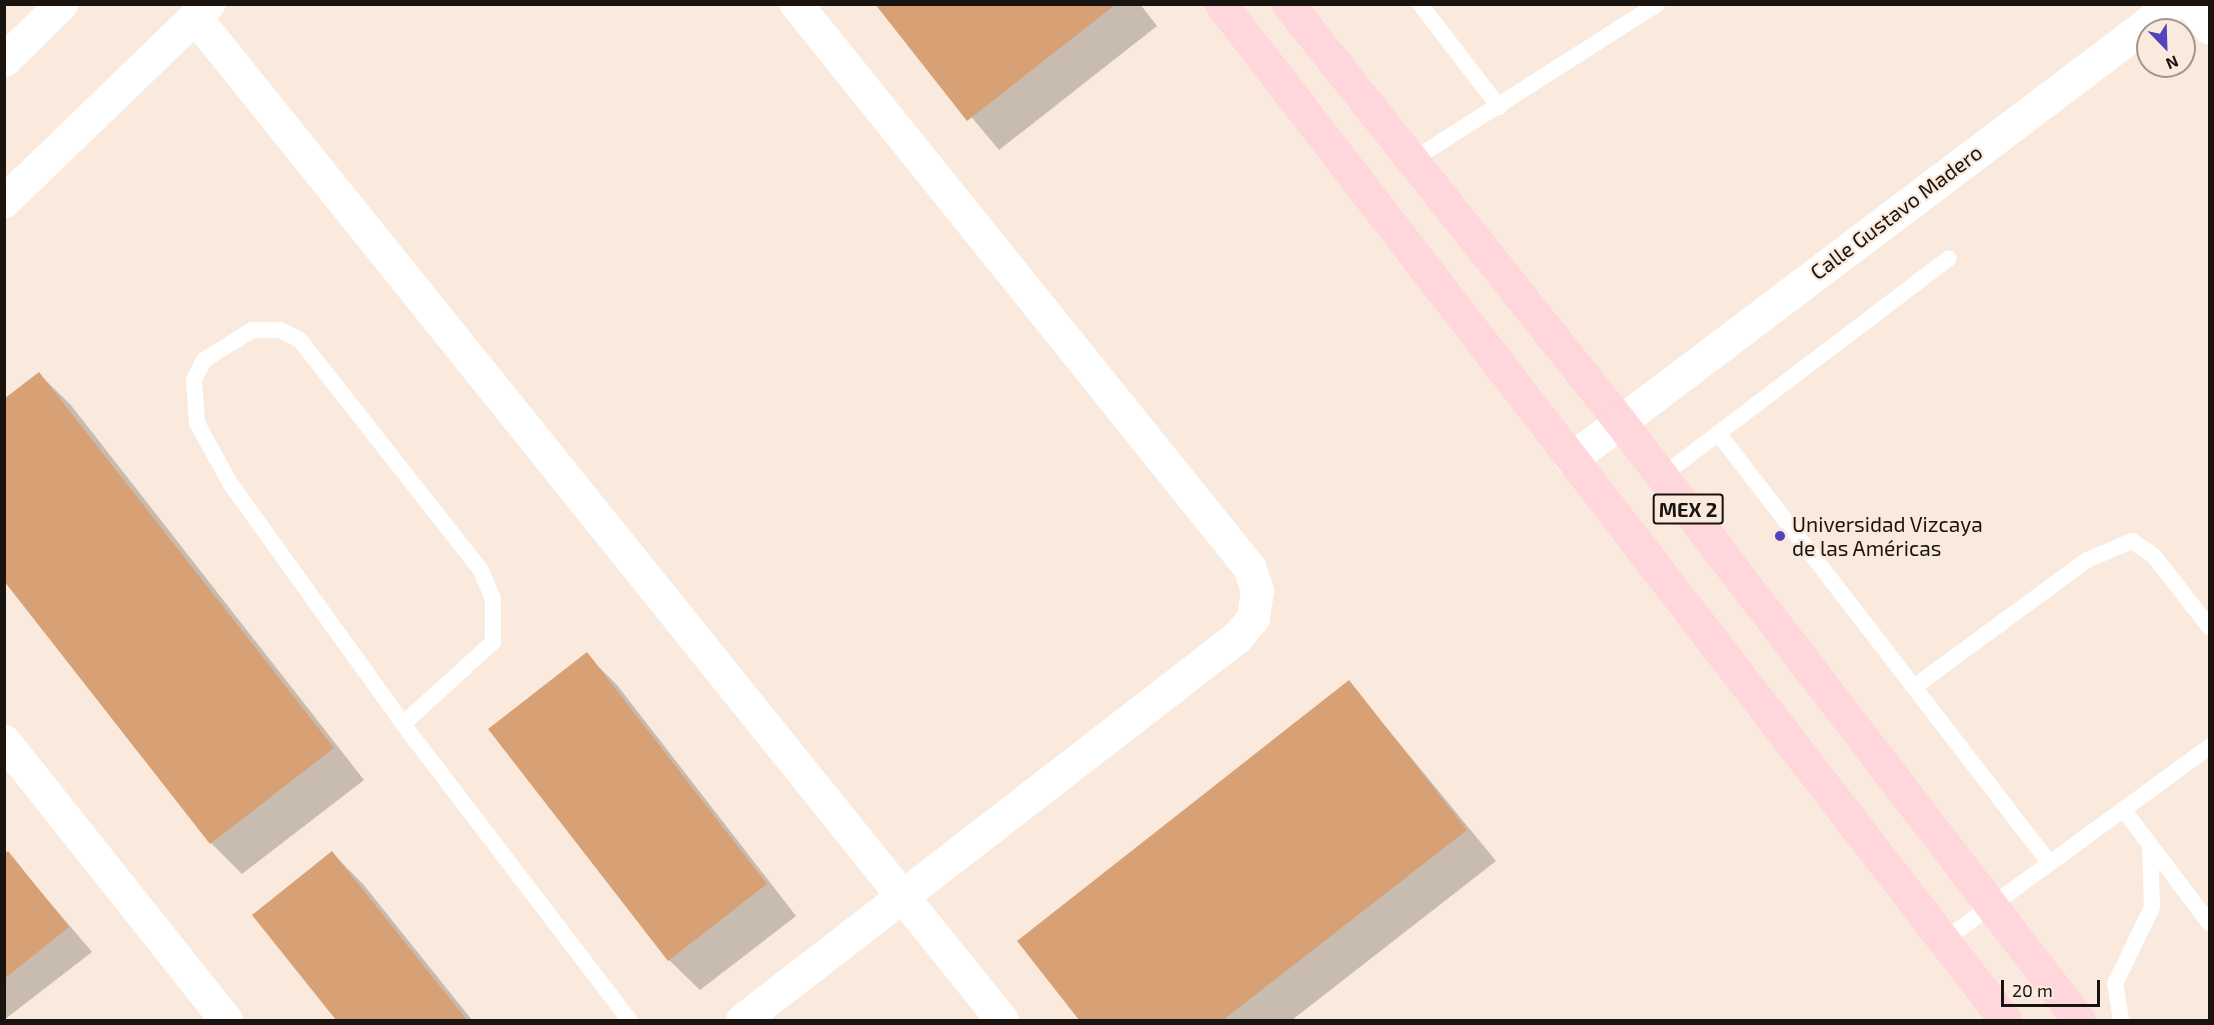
<!DOCTYPE html>
<meta charset="utf-8">
<style>
body{margin:0}
#map{position:relative;width:2214px;height:1025px;overflow:hidden;background:#faeadd;font-family:"Exo 2",sans-serif}
div>[style]{position:absolute}
.shadow>*{inset:0;background:#0003}
.building>*{inset:0;background:#d8a175}
.service>*{height:16px;margin:-8px;padding:0 8px;transform-origin:8px;border-radius:8px;background:#fff}
.minor>*{height:33px;margin:-16.5px;padding:0 16.5px;transform-origin:16.5px;border-radius:16.5px;background:#fff}
.secondary>*{height:33px;margin:-16.5px;padding:0 16.5px;transform-origin:16.5px;border-radius:16.5px;background:#fff}
.primary>*{height:33px;margin:-16.5px;padding:0 16.5px;transform-origin:16.5px;border-radius:16.5px;background:#fed6db}
.dots>*{width:16px;height:16px;translate:-50% -50%;box-sizing:border-box;border:3px solid #faeadd;border-radius:50%}
span{translate:-50% -50%;white-space:nowrap;text-align:center;line-height:1.15;-webkit-text-stroke:4.5px #faeadd;paint-order:stroke}
.shield-label span{padding:2px 4px;background:#faeadd;border:2px solid;border-radius:4px;-webkit-text-stroke-width:0}
.shield-label{font-size:20px;color:#191410;font-weight:700}
.street-label{font-size:21px;color:#191410}
.poi-label{font-size:21px;color:#191410}
.left{translate:0 -50%;text-align:left}
.frame{position:absolute;inset:0;border:6px solid #191410;pointer-events:none}
.north{position:absolute;left:2136px;top:18px;width:60px;height:60px;box-sizing:border-box;background:#faeadd;border:2px solid #a0948b;border-radius:50%;rotate:157deg;font-size:16px;font-weight:700;line-height:24px;text-align:center;color:#191410}
.north::after{content:'';display:block;margin:auto;width:21px;height:27px;background:#5344bb;clip-path:polygon(50% 0,100% 100%,50% 72%,0 100%)}
.scale{position:absolute;left:2001px;top:980px;width:99px;height:27px;box-sizing:border-box;border:3px solid #191410;border-top:0;padding-left:8px;font-size:18px;line-height:21px;white-space:nowrap;color:#191410;-webkit-text-stroke:4px #faeadd;paint-order:stroke}
</style>
<div id="map">
<div class="shadow">
<i style="clip-path:polygon(877px 4px,1140px 4px,1157px 26px,999px 150px)"></i>
<i style="clip-path:polygon(39px 374px,70px 404px,364px 780px,242px 874px,211px 843px,4px 579px)"></i>
<i style="clip-path:polygon(586px 654px,617px 685px,796px 916px,700px 990px,669px 960px)"></i>
<i style="clip-path:polygon(1349px 682px,1496px 861px,1292px 1020px,1081px 1020px,1019px 941px)"></i>
<i style="clip-path:polygon(8px 853px,92px 952px,4px 1020px,4px 856px)"></i>
<i style="clip-path:polygon(332px 853px,363px 884px,472px 1020px,337px 1020px,254px 916px)"></i>
</div>
<div class="building">
<i style="clip-path:polygon(875px 4px,1116px 4px,967px 121px)"></i>
<i style="clip-path:polygon(39px 372px,334px 748px,210px 844px,4px 581px,4px 399px)"></i>
<i style="clip-path:polygon(587px 652px,767px 884px,668px 961px,488px 729px)"></i>
<i style="clip-path:polygon(1349px 680px,1467px 830px,1223px 1020px,1079px 1020px,1017px 941px)"></i>
<i style="clip-path:polygon(8px 851px,69px 927px,4px 979px,4px 854px)"></i>
<i style="clip-path:polygon(332px 851px,467px 1020px,336px 1020px,252px 915px)"></i>
</div>
<div class="service">
<i style="left:1420px;top:4px;width:130px;rotate:52.5deg"></i>
<i style="left:1411px;top:161px;width:292px;rotate:-32.5deg"></i>
<i style="left:1718px;top:433px;width:540px;rotate:52.37deg"></i>
<i style="left:1662px;top:476px;width:360px;rotate:-37.2deg"></i>
<i style="left:1914px;top:687px;width:215px;rotate:-36.3deg"></i>
<i style="left:2087px;top:560px;width:49px;rotate:-22.9deg"></i>
<i style="left:2132px;top:541px;width:27px;rotate:34deg"></i>
<i style="left:2154px;top:556px;width:91px;rotate:52.1deg"></i>
<i style="left:403px;top:724px;width:122px;rotate:-42.3deg"></i>
<i style="left:493px;top:642px;width:43px;rotate:-90deg"></i>
<i style="left:493px;top:599px;width:33px;rotate:-113deg"></i>
<i style="left:480px;top:569px;width:291px;rotate:-128.2deg"></i>
<i style="left:300px;top:340px;width:22px;rotate:-153deg"></i>
<i style="left:280px;top:330px;width:28px;rotate:180deg"></i>
<i style="left:252px;top:330px;width:57px;rotate:148deg"></i>
<i style="left:204px;top:360px;width:22px;rotate:117deg"></i>
<i style="left:194px;top:380px;width:43px;rotate:86deg"></i>
<i style="left:197px;top:423px;width:68px;rotate:61.2deg"></i>
<i style="left:230px;top:483px;width:297px;rotate:54.3deg"></i>
<i style="left:403px;top:724px;width:372px;rotate:52.6deg"></i>
<i style="left:2123px;top:809px;width:144px;rotate:52.9deg"></i>
<i style="left:1943px;top:941px;width:331px;rotate:-36.1deg"></i>
<i style="left:2121px;top:1020px;width:36px;rotate:-99deg"></i>
<i style="left:2115px;top:984px;width:85px;rotate:-64.3deg"></i>
<i style="left:2152px;top:907px;width:62px;rotate:-91.8deg"></i>
</div>
<div class="minor">
<i style="left:2192px;top:4px;width:30px;rotate:53deg"></i>
<i style="left:195px;top:17px;width:1287px;rotate:51.18deg"></i>
<i style="left:4px;top:201px;width:284px;rotate:-44deg"></i>
<i style="left:1571px;top:459px;width:755px;rotate:-37.08deg"></i>
<i style="left:4px;top:741px;width:357px;rotate:51.5deg"></i>
<i style="left:742px;top:1020px;width:626px;rotate:-37.73deg"></i>
<i style="left:1237px;top:637px;width:25px;rotate:-50deg"></i>
<i style="left:1253px;top:618px;width:28px;rotate:-82deg"></i>
<i style="left:1257px;top:590px;width:24px;rotate:-109deg"></i>
<i style="left:1249px;top:567px;width:723px;rotate:-128.82deg"></i>
</div>
<div class="secondary">
<i style="left:4px;top:60px;width:80px;rotate:-44.5deg"></i>
</div>
<div class="primary">
<i style="left:1221px;top:4px;width:1283px;rotate:52.34deg"></i>
<i style="left:1288px;top:4px;width:530px;rotate:51.51deg"></i>
<i style="left:1618px;top:419px;width:757px;rotate:52.51deg"></i>
</div>
<div class="dots">
<i style="left:1780px;top:536px;background:#5344bb"></i>
</div>
<div class="shield-label">
<span style="left:1688px;top:509px">MEX 2</span>
</div>
<div class="street-label">
<span style="left:1896px;top:212px;rotate:-37deg">Calle Gustavo Madero</span>
</div>
<div class="poi-label">
<span class="left" style="left:1792px;top:536px">Universidad Vizcaya<br>de las Américas</span>
</div>
<div class="frame"></div>
<div class="north">N</div>
<div class="scale">20 m</div>
</div>
